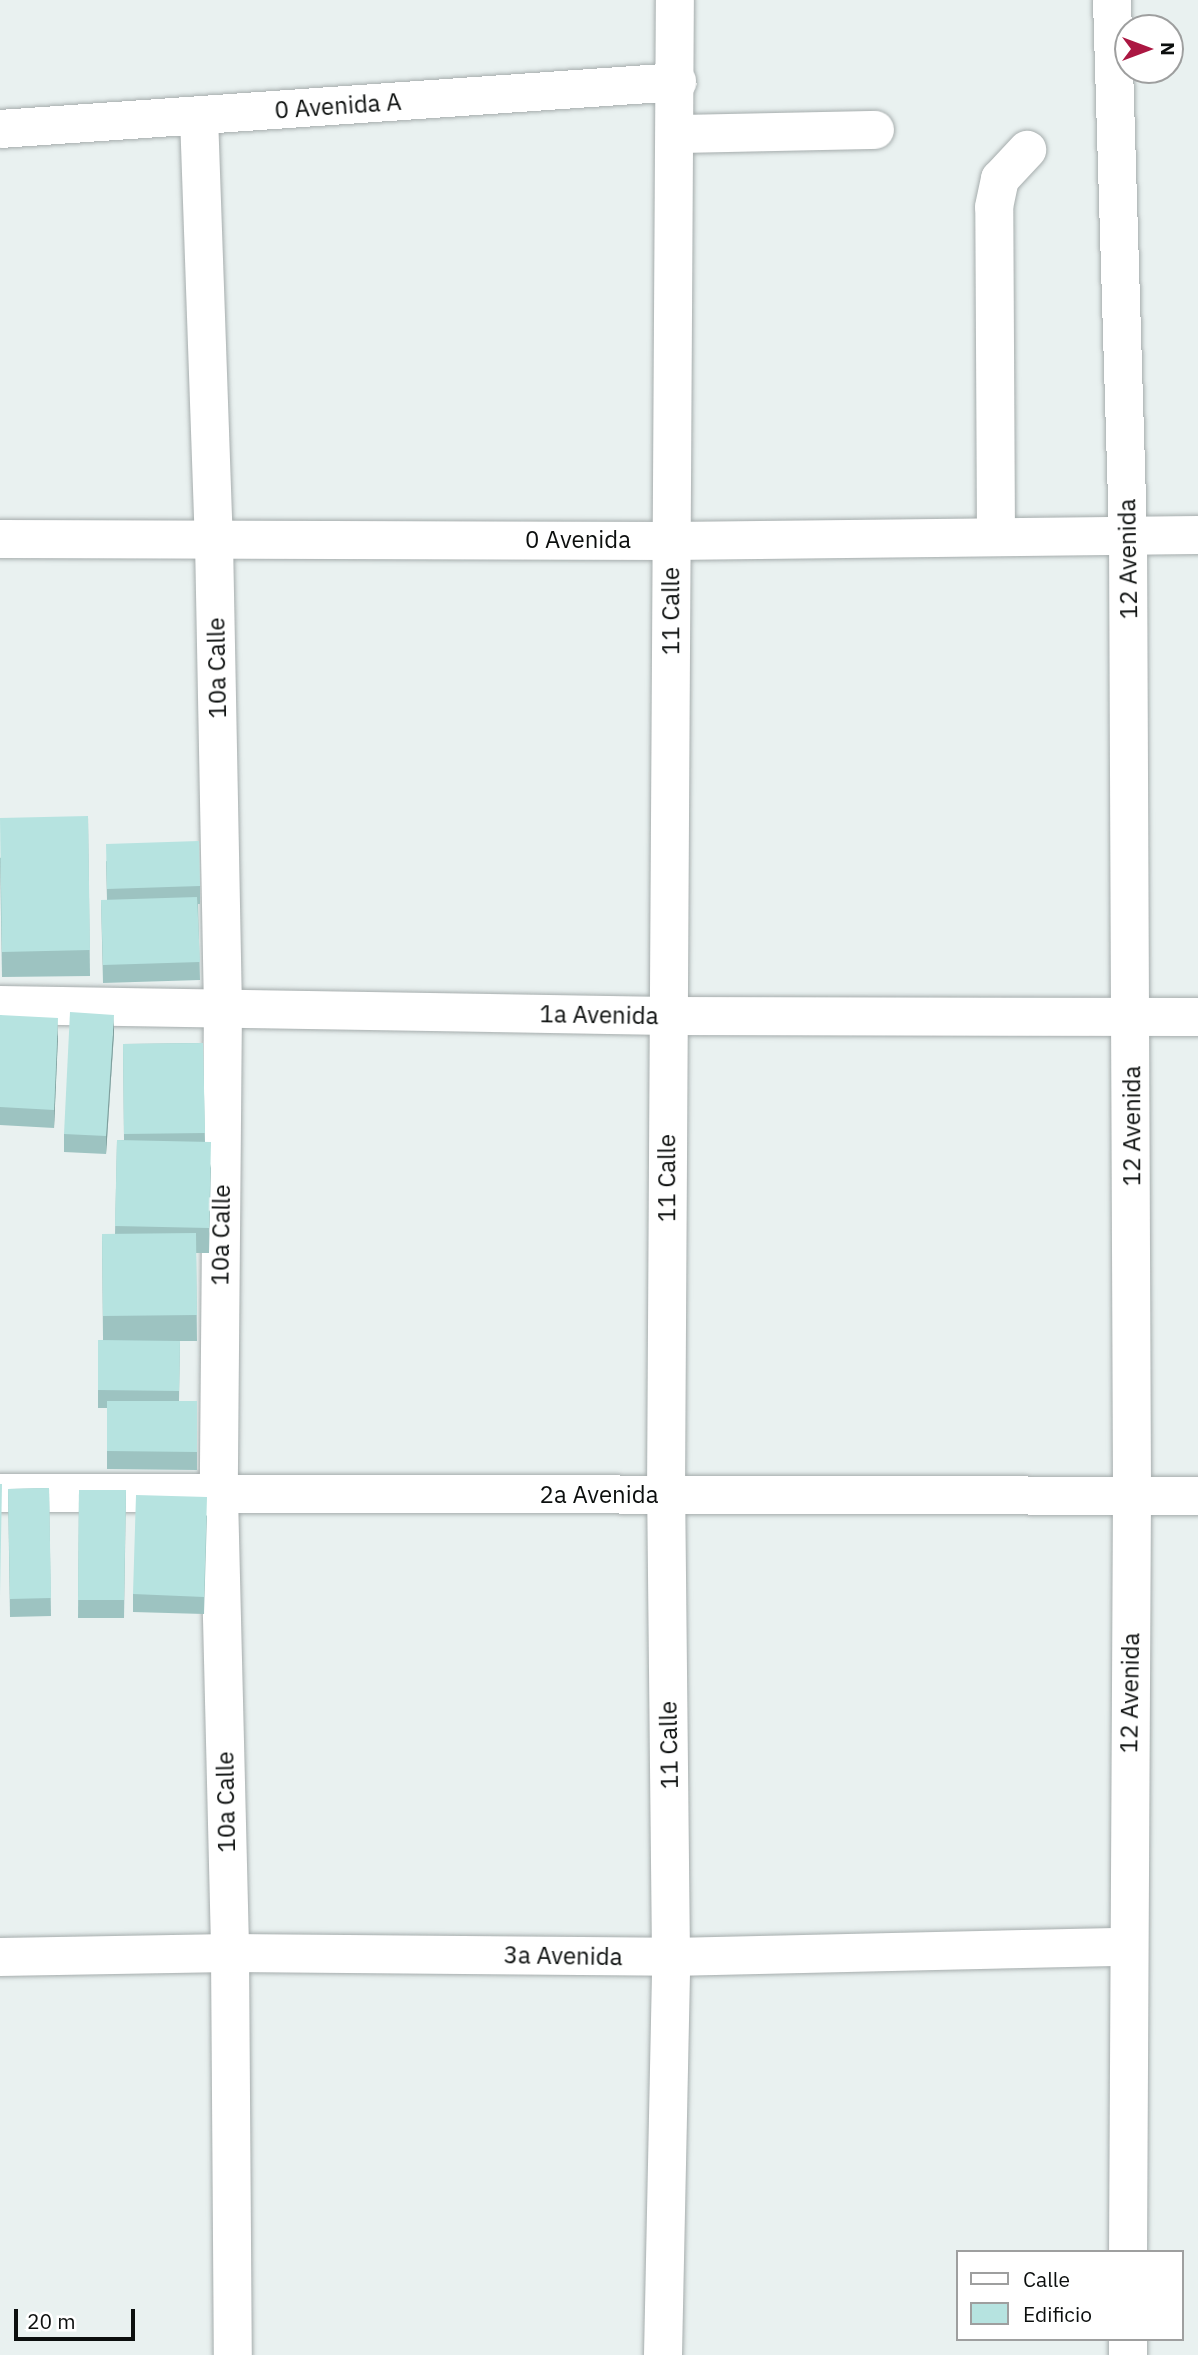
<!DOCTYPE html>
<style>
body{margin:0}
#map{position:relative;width:1198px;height:2355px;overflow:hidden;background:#e9f1f0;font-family:"IBM Plex Sans",sans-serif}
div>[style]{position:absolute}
.roads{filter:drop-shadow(0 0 2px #a5acac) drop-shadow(0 0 2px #a5acac)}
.minor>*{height:38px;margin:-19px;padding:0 19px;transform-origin:19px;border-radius:19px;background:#fff}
.wall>*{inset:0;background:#9dc3c1}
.shaded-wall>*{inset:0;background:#7f9f9d}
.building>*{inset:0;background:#b6e3e0}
span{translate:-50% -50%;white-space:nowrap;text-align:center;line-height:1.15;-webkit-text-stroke:5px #fff;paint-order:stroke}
.street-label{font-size:24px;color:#0c0f0e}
.legend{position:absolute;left:956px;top:2250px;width:228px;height:91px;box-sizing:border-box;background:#fff;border:2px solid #9e9f9f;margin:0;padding:9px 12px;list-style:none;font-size:21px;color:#0c0f0e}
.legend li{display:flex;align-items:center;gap:14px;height:35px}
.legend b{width:35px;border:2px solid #9e9f9f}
.north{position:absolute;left:1114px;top:14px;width:70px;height:70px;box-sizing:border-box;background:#fff;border:2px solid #9e9f9f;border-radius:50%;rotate:90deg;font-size:19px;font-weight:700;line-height:28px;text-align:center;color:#0c0f0e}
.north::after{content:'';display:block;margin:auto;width:24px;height:32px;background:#ab1742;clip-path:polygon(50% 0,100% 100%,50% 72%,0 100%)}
.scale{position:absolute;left:14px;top:2309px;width:121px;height:32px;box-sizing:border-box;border:4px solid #0c0f0e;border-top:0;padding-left:9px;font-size:21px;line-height:24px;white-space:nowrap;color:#0c0f0e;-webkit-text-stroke:5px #fff;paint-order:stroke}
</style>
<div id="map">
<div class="roads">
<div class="minor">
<i style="left:1112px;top:0;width:534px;rotate:88.28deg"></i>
<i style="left:1128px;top:534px;width:960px;rotate:89.76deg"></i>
<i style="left:1132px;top:1494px;width:758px;rotate:90.3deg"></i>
<i style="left:199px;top:116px;width:425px;rotate:88deg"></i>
<i style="left:214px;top:541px;width:465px;rotate:88.9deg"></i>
<i style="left:223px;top:1006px;width:490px;rotate:90.5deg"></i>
<i style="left:219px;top:1496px;width:457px;rotate:88.6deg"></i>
<i style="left:230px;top:1953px;width:402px;rotate:89.6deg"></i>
<i style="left:0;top:129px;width:679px;rotate:-3.97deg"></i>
<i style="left:676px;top:134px;width:199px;rotate:-1.2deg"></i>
<i style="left:996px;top:536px;width:329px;rotate:-90.3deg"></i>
<i style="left:994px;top:207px;width:29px;rotate:-78deg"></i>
<i style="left:1000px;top:179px;width:40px;rotate:-47deg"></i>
<i style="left:0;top:539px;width:671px;rotate:0.17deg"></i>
<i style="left:671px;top:541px;width:527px;rotate:-0.65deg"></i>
<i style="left:0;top:1005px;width:668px;rotate:0.94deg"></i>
<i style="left:668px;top:1016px;width:530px;rotate:0.11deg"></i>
<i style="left:0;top:1493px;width:1198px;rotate:0.14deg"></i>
<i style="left:0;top:1957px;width:230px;rotate:-1deg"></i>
<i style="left:230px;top:1953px;width:441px;rotate:0.5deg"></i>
<i style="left:671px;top:1957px;width:455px;rotate:-1.3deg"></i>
<i style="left:1128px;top:2339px;width:16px;rotate:90deg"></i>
<i style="left:663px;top:2355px;width:398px;rotate:-88.8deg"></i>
<i style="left:671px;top:1957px;width:462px;rotate:-90.6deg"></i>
<i style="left:666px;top:1495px;width:1495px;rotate:-89.66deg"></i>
</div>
</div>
<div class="wall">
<i style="clip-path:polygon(88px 816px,90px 976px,2px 977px,0 858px)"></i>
<i style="clip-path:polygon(106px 861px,200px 886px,200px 904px,198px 904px,200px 980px,103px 983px,101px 900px,107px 900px)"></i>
<i style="clip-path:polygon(0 1015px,58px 1036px,54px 1128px,0 1125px)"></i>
<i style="clip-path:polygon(114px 1033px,106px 1154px,64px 1152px,64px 1134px)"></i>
<i style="clip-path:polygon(203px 1043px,205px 1142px,211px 1168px,209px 1253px,196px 1253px,197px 1341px,180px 1341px,179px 1401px,197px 1401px,197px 1470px,107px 1469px,107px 1408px,98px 1408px,98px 1340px,103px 1340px,102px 1234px,115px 1234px,117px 1140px,124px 1140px,123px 1044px)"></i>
<i style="clip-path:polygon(49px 1488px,51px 1616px,10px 1617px,8px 1489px)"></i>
<i style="clip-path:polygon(79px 1490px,126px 1490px,124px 1618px,78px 1618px)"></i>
<i style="clip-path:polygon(207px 1515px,204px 1614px,133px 1612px,133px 1594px)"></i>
</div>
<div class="shaded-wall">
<i style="clip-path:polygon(114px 1015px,114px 1033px,106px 1154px,106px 1136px)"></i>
<i style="clip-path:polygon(58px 1018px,58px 1036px,54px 1128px,54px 1110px)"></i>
</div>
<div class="building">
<i style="clip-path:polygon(88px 816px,90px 950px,2px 952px,0 818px)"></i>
<i style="clip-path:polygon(199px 841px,200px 886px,107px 889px,106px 844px)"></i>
<i style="clip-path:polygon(197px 897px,200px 962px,103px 965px,101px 900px)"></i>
<i style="clip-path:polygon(70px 1012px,114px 1015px,106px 1136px,64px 1134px)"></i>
<i style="clip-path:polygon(0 1015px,58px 1018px,54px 1110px,0 1107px)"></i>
<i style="clip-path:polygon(203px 1043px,205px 1133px,124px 1134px,123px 1044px)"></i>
<i style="clip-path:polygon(117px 1140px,211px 1142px,209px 1228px,115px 1226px)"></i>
<i style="clip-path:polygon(196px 1233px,197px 1315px,103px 1316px,102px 1234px)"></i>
<i style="clip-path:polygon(98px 1340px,180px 1341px,179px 1391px,98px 1390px)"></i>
<i style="clip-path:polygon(107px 1401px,197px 1401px,197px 1452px,107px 1451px)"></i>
<i style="clip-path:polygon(0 1484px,2px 1484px,0 1596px)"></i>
<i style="clip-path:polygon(49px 1488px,51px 1598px,10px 1599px,8px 1489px)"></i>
<i style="clip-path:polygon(79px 1490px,126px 1490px,124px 1600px,78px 1600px)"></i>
<i style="clip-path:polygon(136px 1495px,207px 1497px,204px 1597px,133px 1594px)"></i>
</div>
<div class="street-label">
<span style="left:338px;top:106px;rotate:-4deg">0 Avenida A</span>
<span style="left:578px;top:540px">0 Avenida</span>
<span style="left:1128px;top:559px;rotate:-91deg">12 Avenida</span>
<span style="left:671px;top:611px;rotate:-90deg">11 Calle</span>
<span style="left:217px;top:668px;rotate:-91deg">10a Calle</span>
<span style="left:599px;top:1015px;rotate:1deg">1a Avenida</span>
<span style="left:1132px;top:1126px;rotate:-90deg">12 Avenida</span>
<span style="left:667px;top:1178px;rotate:-90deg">11 Calle</span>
<span style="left:221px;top:1235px;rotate:-89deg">10a Calle</span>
<span style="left:599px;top:1495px">2a Avenida</span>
<span style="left:1130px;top:1693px;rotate:-89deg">12 Avenida</span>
<span style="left:669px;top:1745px;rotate:-91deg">11 Calle</span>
<span style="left:226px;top:1802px;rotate:-91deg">10a Calle</span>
<span style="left:563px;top:1956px;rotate:1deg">3a Avenida</span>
</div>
<ul class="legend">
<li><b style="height:9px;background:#fff"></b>Calle</li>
<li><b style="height:19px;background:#b6e3e0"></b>Edificio</li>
</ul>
<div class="north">N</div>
<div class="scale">20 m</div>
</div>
